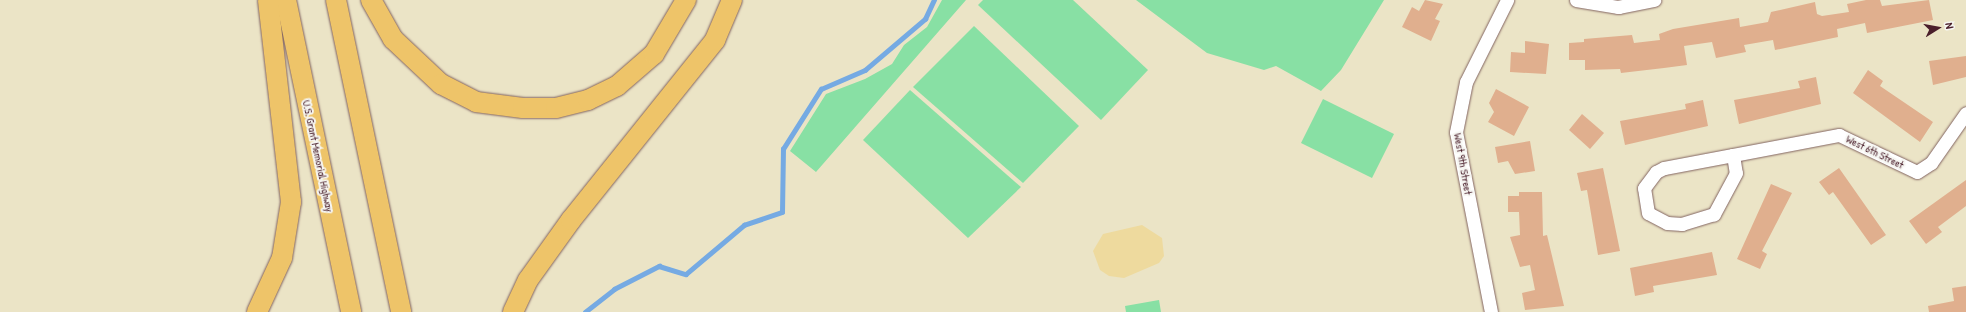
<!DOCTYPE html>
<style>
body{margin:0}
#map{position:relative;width:1966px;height:312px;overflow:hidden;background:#ebe4c6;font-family:"Patrick Hand",sans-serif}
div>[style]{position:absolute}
.green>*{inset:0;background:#88e0a4}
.sand>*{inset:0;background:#eeda9e}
.stream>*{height:4.5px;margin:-2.25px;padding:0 2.25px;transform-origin:2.25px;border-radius:2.25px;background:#75aae3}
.building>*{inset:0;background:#e0af8e}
.roads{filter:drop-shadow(0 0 1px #826461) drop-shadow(0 0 1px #826461)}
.street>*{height:13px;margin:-6.5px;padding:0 6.5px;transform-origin:6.5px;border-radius:6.5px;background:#fff}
.primary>*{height:20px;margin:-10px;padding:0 10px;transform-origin:10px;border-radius:10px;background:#eec469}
span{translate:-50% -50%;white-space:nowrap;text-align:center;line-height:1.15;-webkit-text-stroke:4px #f6f6f2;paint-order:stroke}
.street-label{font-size:11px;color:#4a1f2b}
.north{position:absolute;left:1918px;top:8px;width:40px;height:40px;-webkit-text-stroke:3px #f6f6f2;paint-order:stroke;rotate:79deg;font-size:11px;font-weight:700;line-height:16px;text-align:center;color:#4a1f2b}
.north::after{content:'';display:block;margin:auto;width:14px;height:18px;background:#4a1f2b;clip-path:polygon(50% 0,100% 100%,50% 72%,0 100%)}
</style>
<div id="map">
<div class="green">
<i style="clip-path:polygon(942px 0,966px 0,816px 172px,790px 151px,826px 94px,865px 79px,892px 64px,904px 45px,927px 27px)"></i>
<i style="clip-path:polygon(983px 0,1073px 0,1148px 70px,1101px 120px,978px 5px)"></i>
<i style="clip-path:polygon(1136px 0,1384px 0,1341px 70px,1321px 91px,1276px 66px,1264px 70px,1207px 53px)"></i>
<i style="clip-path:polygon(974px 26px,1079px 126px,1023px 183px,913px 87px)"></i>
<i style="clip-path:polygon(910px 90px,1021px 187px,968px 238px,863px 140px)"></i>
<i style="clip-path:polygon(1323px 99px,1394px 134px,1372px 178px,1301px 143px)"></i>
<i style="clip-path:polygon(1159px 300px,1161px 312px,1126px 312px,1125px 306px)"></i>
</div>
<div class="sand">
<i style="clip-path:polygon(1142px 225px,1162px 238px,1164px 256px,1159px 263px,1124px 278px,1109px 276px,1100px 270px,1093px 251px,1103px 234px)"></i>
</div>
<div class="stream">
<i style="left:585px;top:312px;width:37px;rotate:-38deg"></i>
<i style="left:614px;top:289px;width:51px;rotate:-27.1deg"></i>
<i style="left:659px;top:266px;width:28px;rotate:17deg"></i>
<i style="left:686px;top:274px;width:76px;rotate:-40.2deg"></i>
<i style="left:744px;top:225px;width:40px;rotate:-18.9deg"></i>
<i style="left:782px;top:212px;width:63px;rotate:-89.1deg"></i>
<i style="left:783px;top:149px;width:71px;rotate:-57.7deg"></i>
<i style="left:821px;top:89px;width:48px;rotate:-23.4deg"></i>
<i style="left:865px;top:70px;width:79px;rotate:-40.4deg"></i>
<i style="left:925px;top:19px;width:21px;rotate:-65deg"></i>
</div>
<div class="building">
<i style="clip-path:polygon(1425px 0,1443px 4px,1435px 19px,1440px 21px,1431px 41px,1402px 27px,1412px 7px,1419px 11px)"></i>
<i style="clip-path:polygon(1866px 0,1880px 0,1882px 6px,1929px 0,1933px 20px,1867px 33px,1865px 23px,1837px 29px,1838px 37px,1775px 50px,1773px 40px,1744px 45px,1746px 52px,1716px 58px,1712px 42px,1684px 46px,1687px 65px,1664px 68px,1621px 73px,1620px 69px,1585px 70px,1585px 60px,1569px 60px,1569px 43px,1584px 42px,1584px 39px,1632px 35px,1634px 43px,1660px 40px,1659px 34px,1673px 29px,1739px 18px,1740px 27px,1768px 22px,1771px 12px,1815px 2px,1817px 14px,1822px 16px,1849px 12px,1847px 4px)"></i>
<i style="clip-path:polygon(1525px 41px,1549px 44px,1546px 74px,1510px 72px,1511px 52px,1525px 53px)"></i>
<i style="clip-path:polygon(1966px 56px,1966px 77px,1933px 85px,1929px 61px)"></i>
<i style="clip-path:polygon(1868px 70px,1883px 81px,1880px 86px,1933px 122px,1920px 142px,1853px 93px)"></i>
<i style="clip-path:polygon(1816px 77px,1821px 104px,1739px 124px,1734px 100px,1800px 88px,1798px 81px)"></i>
<i style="clip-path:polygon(1496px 89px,1529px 107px,1514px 136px,1488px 122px,1494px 112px,1489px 103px)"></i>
<i style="clip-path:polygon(1703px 100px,1708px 126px,1625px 145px,1620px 121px,1686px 109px,1685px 104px)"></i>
<i style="clip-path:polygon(1582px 114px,1604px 133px,1590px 149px,1569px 130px)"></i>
<i style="clip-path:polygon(1530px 141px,1535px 171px,1515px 174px,1508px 161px,1498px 163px,1495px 147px)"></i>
<i style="clip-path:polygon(1603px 168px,1620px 251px,1598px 255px,1587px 190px,1581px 191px,1577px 173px)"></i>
<i style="clip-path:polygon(1839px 168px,1886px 235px,1871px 245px,1833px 192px,1829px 195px,1819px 182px)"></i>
<i style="clip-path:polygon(1966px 180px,1966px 206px,1938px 227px,1942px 232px,1926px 244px,1909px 221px)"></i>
<i style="clip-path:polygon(1771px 184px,1792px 193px,1762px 251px,1767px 254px,1760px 269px,1737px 259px)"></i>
<i style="clip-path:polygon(1519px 192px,1542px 192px,1543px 236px,1547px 235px,1564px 306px,1525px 310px,1522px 293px,1535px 290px,1530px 265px,1520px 267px,1510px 237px,1520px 235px,1519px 212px,1508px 212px,1508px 196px,1519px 196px)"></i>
<i style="clip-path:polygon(1712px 252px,1717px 275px,1653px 286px,1654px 292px,1635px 296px,1630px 268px)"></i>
<i style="clip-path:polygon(1966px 286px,1966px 312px,1929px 312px,1928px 306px,1954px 301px,1952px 288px)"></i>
</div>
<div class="roads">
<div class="street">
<i style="left:1576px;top:0;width:43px;rotate:9.5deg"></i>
<i style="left:1618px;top:7px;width:37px;rotate:-11deg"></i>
<i style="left:1733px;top:155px;width:18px;rotate:81deg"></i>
<i style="left:1736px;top:173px;width:47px;rotate:118.2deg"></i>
<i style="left:1714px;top:214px;width:34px;rotate:163deg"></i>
<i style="left:1682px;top:224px;width:15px;rotate:-176deg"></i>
<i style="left:1667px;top:223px;width:21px;rotate:-152deg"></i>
<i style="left:1648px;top:213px;width:25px;rotate:-99deg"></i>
<i style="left:1644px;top:188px;width:20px;rotate:-53deg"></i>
<i style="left:1656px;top:172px;width:9px;rotate:-27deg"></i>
<i style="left:1664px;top:168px;width:70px;rotate:-10.7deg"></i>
<i style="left:1733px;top:155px;width:108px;rotate:-10.7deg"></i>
<i style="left:1839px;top:135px;width:86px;rotate:25.4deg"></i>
<i style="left:1917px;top:172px;width:17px;rotate:-33deg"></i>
<i style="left:1931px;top:163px;width:61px;rotate:-55deg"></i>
<i style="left:1491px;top:312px;width:183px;rotate:-101deg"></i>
<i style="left:1456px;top:132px;width:51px;rotate:-78.7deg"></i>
<i style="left:1466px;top:82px;width:92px;rotate:-63.4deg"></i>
</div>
<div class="primary">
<i style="left:286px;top:0;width:319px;rotate:78.2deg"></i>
<i style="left:336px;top:0;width:319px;rotate:78.2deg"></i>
<i style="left:371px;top:0;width:45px;rotate:60.6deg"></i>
<i style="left:393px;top:39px;width:66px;rotate:43.2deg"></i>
<i style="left:441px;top:84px;width:39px;rotate:27deg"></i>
<i style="left:476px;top:102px;width:47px;rotate:7.3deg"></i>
<i style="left:523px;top:108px;width:33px"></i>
<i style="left:556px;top:108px;width:33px;rotate:-14deg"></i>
<i style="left:588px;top:100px;width:32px;rotate:-26deg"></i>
<i style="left:617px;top:86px;width:49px;rotate:-40.9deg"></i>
<i style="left:654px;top:54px;width:63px;rotate:-59.3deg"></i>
<i style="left:257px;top:312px;width:60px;rotate:-65.2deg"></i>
<i style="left:282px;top:258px;width:57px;rotate:-80.9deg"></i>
<i style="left:291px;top:202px;width:203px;rotate:-96.5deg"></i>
<i style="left:513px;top:312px;width:35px;rotate:-65deg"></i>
<i style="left:528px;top:280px;width:74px;rotate:-54.4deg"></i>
<i style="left:571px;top:220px;width:231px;rotate:-51.3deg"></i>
<i style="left:715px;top:40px;width:43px;rotate:-67deg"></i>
</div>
</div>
<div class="street-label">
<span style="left:1875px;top:152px;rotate:26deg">West 6th Street</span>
<span style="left:318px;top:156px;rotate:78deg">U.S. Grant Memorial Highway</span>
<span style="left:1463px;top:164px;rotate:80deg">West 9th Street</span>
</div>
<div class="north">N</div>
</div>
